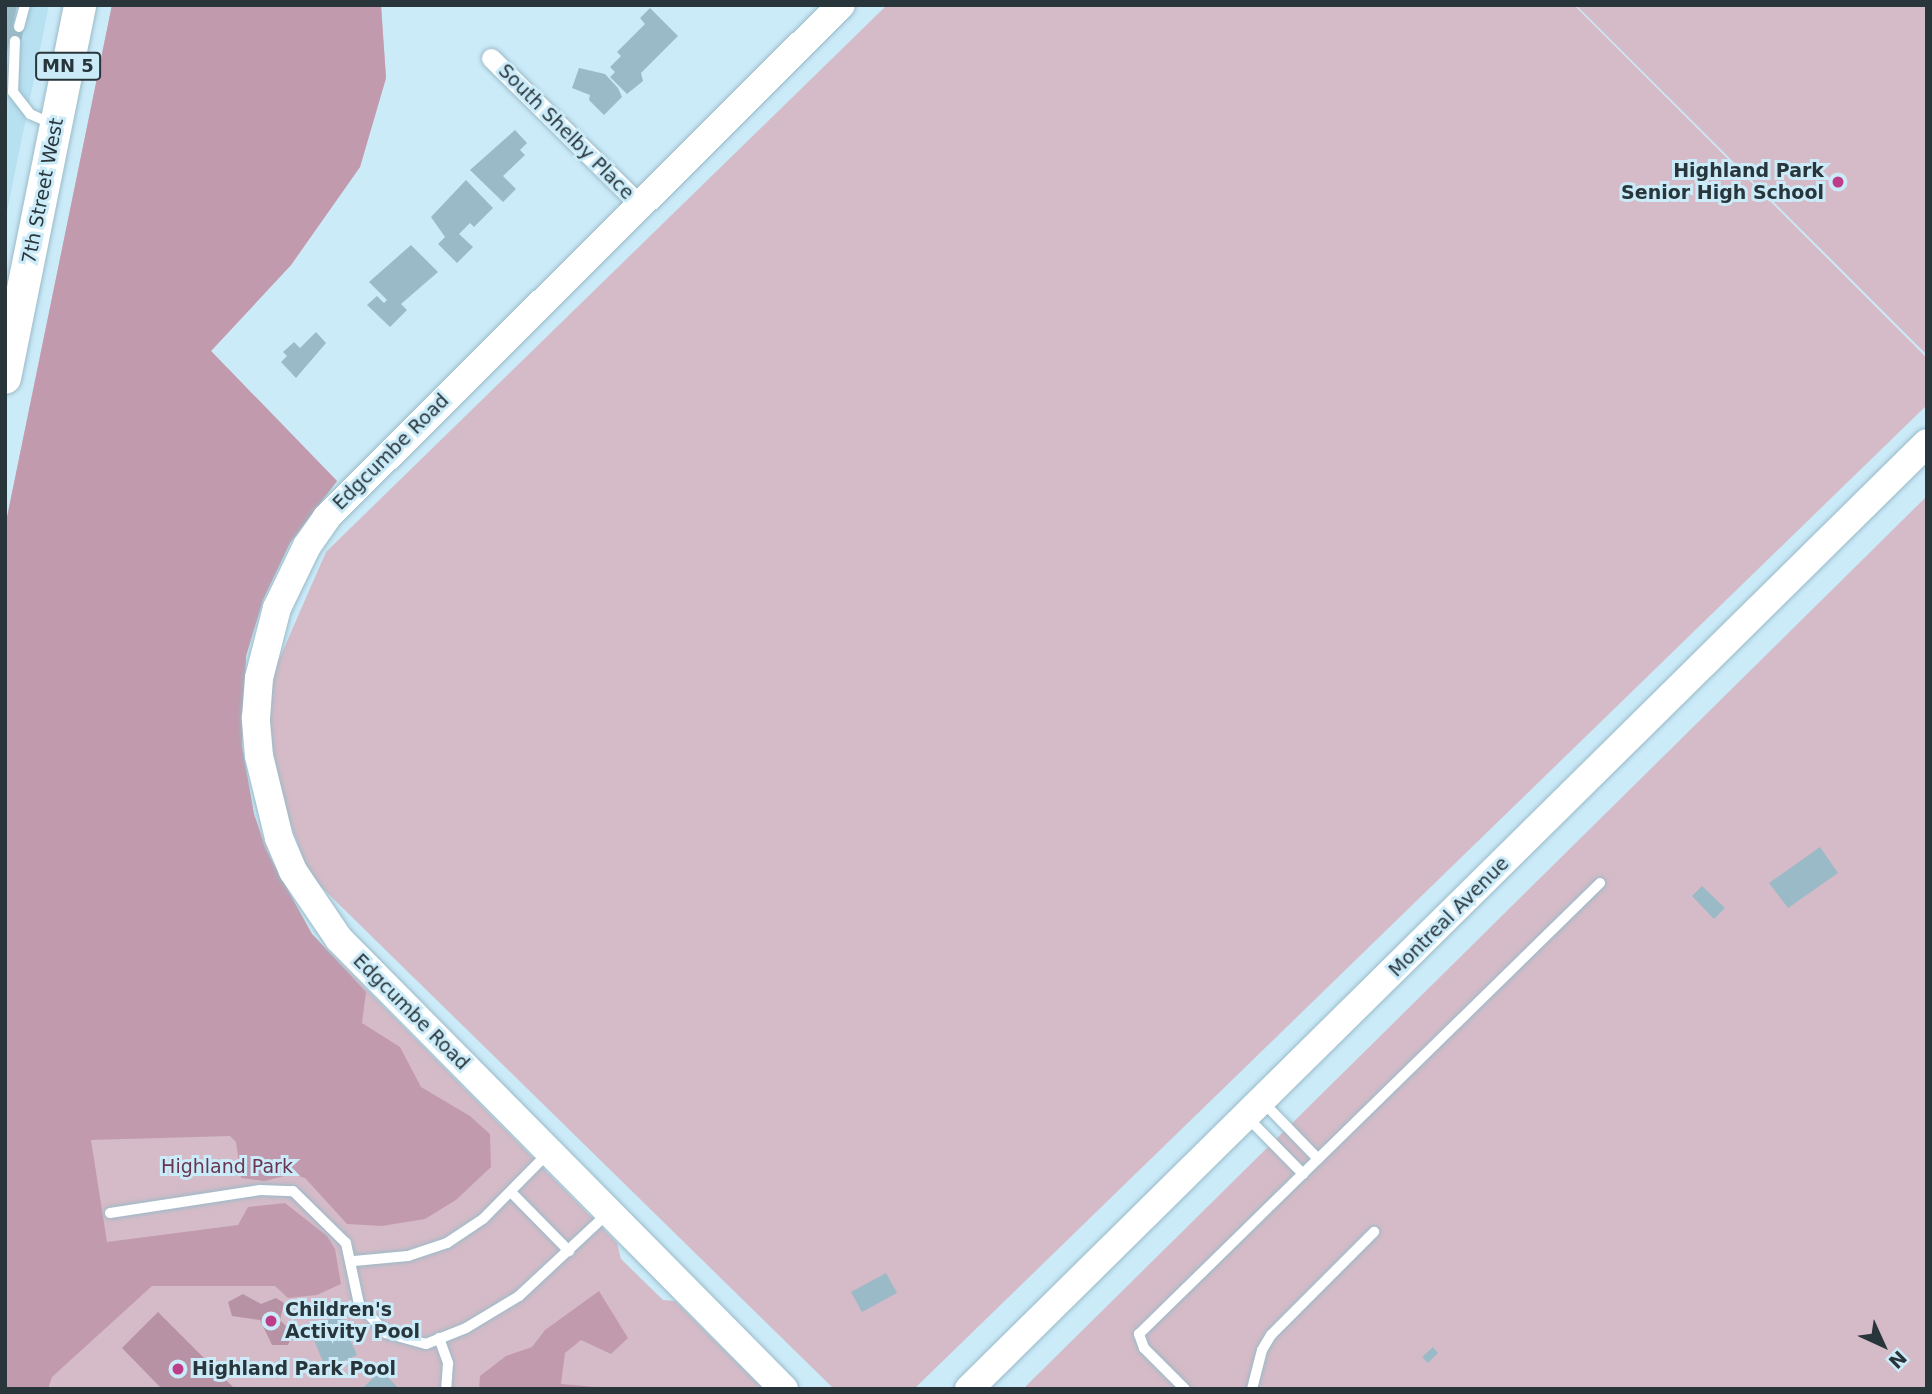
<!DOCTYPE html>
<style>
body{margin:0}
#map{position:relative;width:1932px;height:1394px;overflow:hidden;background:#cbebf9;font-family:"DejaVu Sans",sans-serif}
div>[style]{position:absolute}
.built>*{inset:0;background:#b7e0f1}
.green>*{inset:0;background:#d5bbc7}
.forest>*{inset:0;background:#c19bad}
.water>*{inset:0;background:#b792a4}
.building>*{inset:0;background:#9abac7}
.roads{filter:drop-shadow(0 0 2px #9bbac8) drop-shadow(0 0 2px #9bbac8)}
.lane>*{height:10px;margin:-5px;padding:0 5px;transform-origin:5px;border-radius:5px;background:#fff}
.street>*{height:19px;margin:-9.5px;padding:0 9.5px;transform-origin:9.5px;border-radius:9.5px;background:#fff}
.secondary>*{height:28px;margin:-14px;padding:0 14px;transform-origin:14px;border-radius:14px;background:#fff}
.primary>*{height:32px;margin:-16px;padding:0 16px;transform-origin:16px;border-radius:16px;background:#fff}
.dots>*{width:19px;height:19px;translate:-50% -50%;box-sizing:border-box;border:4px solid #cbebf9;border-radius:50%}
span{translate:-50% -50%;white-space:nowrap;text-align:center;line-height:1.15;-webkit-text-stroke:6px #cbebf9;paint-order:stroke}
.shield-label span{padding:2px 5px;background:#cbebf9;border:2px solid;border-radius:5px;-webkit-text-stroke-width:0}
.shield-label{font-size:18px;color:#28353a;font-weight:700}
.street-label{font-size:19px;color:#28353a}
.poi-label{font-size:19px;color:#28353a;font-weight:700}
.right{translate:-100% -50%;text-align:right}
.left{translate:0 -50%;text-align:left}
.park-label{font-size:19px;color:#693651}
.frame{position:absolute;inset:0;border:7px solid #28353a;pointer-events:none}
.north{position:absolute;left:1848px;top:1310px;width:70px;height:70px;-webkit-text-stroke:5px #cbebf9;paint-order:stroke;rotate:135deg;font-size:19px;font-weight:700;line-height:28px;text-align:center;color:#28353a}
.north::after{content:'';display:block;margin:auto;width:24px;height:32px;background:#28353a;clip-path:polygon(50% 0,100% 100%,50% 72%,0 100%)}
</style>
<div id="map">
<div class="built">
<i style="clip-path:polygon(5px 5px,49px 5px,5px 221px)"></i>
</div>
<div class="green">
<i style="clip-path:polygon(112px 5px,381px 5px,386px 78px,360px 167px,291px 265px,211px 351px,337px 481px,289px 543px,263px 600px,246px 656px,242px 746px,254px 814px,280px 882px,312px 934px,617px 1243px,621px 1259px,663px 1300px,675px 1301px,763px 1389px,5px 1389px,5px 527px)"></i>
<i style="clip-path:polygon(887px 5px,1574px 5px,1927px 358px,1927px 405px,914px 1389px,834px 1389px,309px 875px,273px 776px,267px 687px,326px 552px)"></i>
<i style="clip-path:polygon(1576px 5px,1927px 5px,1927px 355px)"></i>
<i style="clip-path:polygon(1927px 496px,1927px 1389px,1023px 1389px)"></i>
</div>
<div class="forest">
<i style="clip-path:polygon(112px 5px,381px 5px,386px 78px,360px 167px,291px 265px,211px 351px,337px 481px,290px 543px,263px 600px,246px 656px,242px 746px,254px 814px,265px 848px,312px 934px,366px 992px,362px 1023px,400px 1047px,421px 1087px,470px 1116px,490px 1134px,491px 1167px,456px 1200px,425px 1219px,382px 1226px,347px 1224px,305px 1178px,292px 1174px,265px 1181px,241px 1178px,236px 1142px,230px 1136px,91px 1140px,107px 1242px,238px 1225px,248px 1207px,285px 1203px,327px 1236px,335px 1249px,341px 1284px,317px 1295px,288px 1298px,275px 1286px,152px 1286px,52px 1377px,48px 1389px,5px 1389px,5px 527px)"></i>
<i style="clip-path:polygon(599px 1291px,628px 1338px,611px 1354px,581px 1340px,565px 1353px,561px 1384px,619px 1389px,479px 1389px,480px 1376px,506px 1356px,532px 1347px,545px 1330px)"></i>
</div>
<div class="water">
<i style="clip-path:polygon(243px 1294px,261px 1304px,276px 1298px,284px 1303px,280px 1320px,293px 1333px,288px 1345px,272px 1345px,260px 1320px,232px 1316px,228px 1302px)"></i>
<i style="clip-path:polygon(158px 1312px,235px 1389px,162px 1389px,122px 1348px)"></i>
</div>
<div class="building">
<i style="clip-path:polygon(5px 5px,17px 5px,13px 26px,24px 28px,21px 41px,10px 39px,6px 58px)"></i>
<i style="clip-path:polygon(650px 8px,678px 36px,641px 73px,643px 81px,627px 94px,610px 77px,615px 72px,610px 67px,621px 56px,617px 52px,645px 24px,640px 18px)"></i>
<i style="clip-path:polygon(579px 68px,605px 74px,618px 88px,622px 97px,604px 115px,589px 100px,590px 95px,572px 88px)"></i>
<i style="clip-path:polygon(515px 130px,527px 143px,520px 150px,525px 155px,503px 176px,516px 189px,503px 202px,470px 170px)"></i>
<i style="clip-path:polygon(466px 180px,493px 208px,474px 227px,470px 223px,459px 234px,473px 247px,457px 263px,438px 244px,445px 237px,431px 217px)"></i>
<i style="clip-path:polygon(411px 245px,438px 272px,401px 304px,407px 310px,390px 327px,367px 305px,377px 296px,384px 303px,387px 300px,369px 282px)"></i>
<i style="clip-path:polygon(316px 332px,326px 343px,296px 378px,281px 362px,287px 356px,283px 352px,294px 342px,300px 348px)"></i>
<i style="clip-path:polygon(1820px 847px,1838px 873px,1788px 908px,1769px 883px)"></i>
<i style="clip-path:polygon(1702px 886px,1725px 908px,1714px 919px,1692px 896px)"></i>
<i style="clip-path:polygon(886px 1273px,897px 1293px,862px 1312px,851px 1292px)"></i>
<i style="clip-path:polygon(339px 1315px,357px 1355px,326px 1369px,309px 1328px)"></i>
<i style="clip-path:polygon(1433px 1347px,1438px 1353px,1428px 1363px,1422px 1357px)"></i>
<i style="clip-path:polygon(381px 1370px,385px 1374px,399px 1389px,362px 1389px)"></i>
</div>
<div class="roads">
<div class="lane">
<i style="left:19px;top:27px;width:23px;rotate:-75deg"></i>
<i style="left:15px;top:41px;width:51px;rotate:92.2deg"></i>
<i style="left:13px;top:92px;width:28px;rotate:52deg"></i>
<i style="left:30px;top:114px;width:24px;rotate:24deg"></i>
<i style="left:1263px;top:1102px;width:79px;rotate:46deg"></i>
<i style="left:1247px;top:1117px;width:80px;rotate:45.5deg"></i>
<i style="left:511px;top:1192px;width:83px;rotate:45.5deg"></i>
<i style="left:110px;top:1213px;width:152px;rotate:-8.7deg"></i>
<i style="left:260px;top:1190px;width:33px;rotate:2deg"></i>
<i style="left:293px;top:1191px;width:74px;rotate:44.5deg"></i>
<i style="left:346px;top:1243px;width:62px;rotate:78deg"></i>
<i style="left:359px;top:1304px;width:40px;rotate:47deg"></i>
<i style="left:386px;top:1333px;width:41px;rotate:15.4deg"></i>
<i style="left:426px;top:1344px;width:43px;rotate:-21.8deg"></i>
<i style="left:466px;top:1328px;width:62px;rotate:-31.1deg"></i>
<i style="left:519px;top:1296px;width:119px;rotate:-43deg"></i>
<i style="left:354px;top:1261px;width:54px;rotate:-5.3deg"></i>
<i style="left:408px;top:1256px;width:41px;rotate:-18.4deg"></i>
<i style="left:447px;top:1243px;width:43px;rotate:-33.7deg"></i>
<i style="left:483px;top:1219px;width:91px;rotate:-45.4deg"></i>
<i style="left:439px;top:1338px;width:27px;rotate:70deg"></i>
<i style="left:448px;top:1363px;width:26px;rotate:94deg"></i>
<i style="left:1185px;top:1389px;width:58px;rotate:-135deg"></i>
<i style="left:1144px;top:1348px;width:15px;rotate:-110deg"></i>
<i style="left:1139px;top:1334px;width:645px;rotate:-44.37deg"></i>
<i style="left:1252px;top:1389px;width:40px;rotate:-75.6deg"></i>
<i style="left:1262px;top:1350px;width:17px;rotate:-59deg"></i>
<i style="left:1271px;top:1335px;width:146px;rotate:-45deg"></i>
</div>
<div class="street">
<i style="left:491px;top:58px;width:209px;rotate:44.6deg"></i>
</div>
<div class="secondary">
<i style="left:784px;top:1389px;width:633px;rotate:-134.68deg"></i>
<i style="left:339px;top:939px;width:82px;rotate:-124.1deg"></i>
<i style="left:293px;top:871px;width:36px;rotate:-113deg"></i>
<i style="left:279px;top:838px;width:84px;rotate:-103.7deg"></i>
<i style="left:259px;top:756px;width:38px;rotate:-95deg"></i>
<i style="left:256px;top:718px;width:40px;rotate:-85.7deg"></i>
<i style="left:259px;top:678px;width:72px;rotate:-75.6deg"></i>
<i style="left:277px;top:608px;width:69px;rotate:-64.2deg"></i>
<i style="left:307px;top:546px;width:35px;rotate:-55deg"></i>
<i style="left:327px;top:517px;width:725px;rotate:-44.89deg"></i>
<i style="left:969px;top:1389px;width:1346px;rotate:-44.64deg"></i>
</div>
<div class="primary">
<i style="left:5px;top:378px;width:380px;rotate:-78.6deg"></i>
</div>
</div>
<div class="dots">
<i style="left:1838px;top:182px;background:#bd3d88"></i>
<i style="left:271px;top:1321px;background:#bd3d88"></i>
<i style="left:178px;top:1369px;background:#bd3d88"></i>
</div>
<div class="shield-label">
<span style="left:68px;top:66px">MN 5</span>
</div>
<div class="street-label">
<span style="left:566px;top:132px;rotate:45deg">South Shelby Place</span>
<span style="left:43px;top:191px;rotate:-79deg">7th Street West</span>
<span style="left:391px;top:452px;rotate:-45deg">Edgcumbe Road</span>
<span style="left:1449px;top:917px;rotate:-45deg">Montreal Avenue</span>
<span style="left:411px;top:1012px;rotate:45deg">Edgcumbe Road</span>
</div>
<div class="poi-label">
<span class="right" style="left:1824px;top:182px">Highland Park<br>Senior High School</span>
<span class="left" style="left:285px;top:1321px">Children's<br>Activity Pool</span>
<span class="left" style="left:192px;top:1369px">Highland Park Pool</span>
</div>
<div class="park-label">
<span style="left:227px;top:1167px">Highland Park</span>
</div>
<div class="frame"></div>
<div class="north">N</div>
</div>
